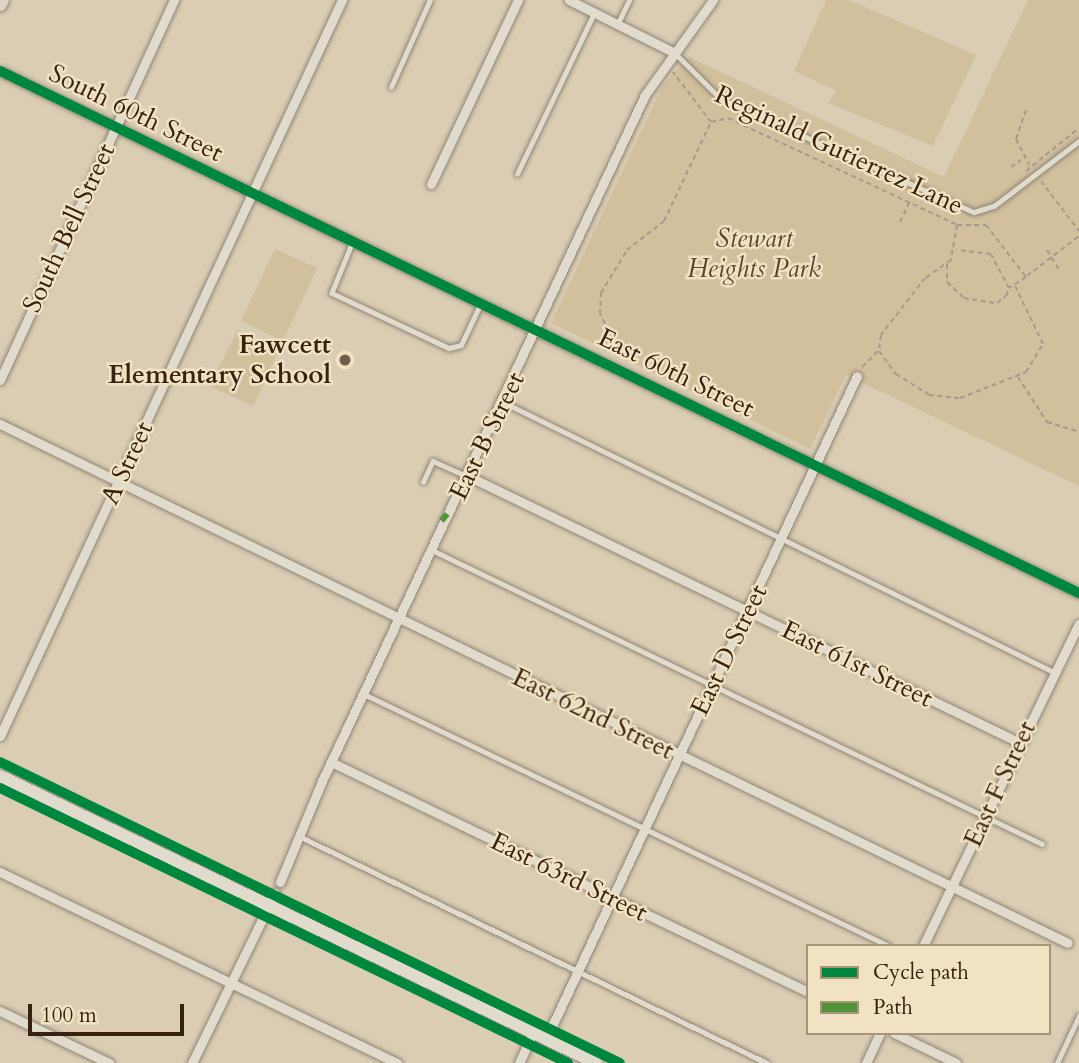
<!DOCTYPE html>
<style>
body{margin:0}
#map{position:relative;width:1079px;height:1063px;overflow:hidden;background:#dacdb3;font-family:Cardo,serif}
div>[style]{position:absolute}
.green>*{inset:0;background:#d2bf9c}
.path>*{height:2px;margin-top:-1px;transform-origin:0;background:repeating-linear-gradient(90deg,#a39b8f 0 5px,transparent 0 8.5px)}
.roads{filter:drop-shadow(0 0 2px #908676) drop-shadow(0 0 2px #908676)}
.lane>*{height:4.5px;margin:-2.25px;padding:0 2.25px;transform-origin:2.25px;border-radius:2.25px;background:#e1dbcd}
.street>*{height:9px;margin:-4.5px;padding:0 4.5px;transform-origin:4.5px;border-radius:4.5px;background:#e1dbcd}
.secondary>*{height:12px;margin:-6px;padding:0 6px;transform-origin:6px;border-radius:6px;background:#e1dbcd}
.primary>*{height:14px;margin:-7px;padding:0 7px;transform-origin:7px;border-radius:7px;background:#dcd5c5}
.quiet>*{height:9px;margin-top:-4.5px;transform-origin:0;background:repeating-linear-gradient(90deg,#509339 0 18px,transparent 0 27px)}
.cycleway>*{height:10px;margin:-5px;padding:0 5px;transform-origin:5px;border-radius:5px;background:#00873e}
.dots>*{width:19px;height:19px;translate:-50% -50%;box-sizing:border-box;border:4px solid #f1e2c3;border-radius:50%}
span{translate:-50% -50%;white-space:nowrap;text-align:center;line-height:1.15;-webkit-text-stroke:5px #f1e2c3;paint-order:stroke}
.street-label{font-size:26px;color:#38210f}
.park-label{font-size:26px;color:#5d462e;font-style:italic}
.poi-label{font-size:26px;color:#38210f;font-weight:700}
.right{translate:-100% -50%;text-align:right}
.legend{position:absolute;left:806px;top:944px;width:245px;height:91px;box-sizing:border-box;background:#f1e2c3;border:2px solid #a7957b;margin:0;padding:9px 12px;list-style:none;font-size:21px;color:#38210f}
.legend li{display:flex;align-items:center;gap:14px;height:35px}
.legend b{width:35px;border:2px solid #a7957b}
.scale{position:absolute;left:28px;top:1004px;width:156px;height:32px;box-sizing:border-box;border:4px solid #38210f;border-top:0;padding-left:9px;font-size:21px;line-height:24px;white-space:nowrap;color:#38210f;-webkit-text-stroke:5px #f1e2c3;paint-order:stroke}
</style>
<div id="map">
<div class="green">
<i style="clip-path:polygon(826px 0,849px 0,976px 55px,933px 146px,828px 103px,837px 91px,794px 71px)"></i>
<i style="clip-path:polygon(1028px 0,1079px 0,1079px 486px,846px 375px,810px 449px,551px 323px,663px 85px,689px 57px,944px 177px)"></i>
<i style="clip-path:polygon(275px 249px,317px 268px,283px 341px,241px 321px)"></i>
<i style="clip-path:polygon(237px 330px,279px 350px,253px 406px,210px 386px)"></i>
</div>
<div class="path">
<i style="left:1026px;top:110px;width:31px;rotate:109deg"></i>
<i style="left:1016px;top:139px;width:29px;rotate:63deg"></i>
<i style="left:711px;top:122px;width:17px;rotate:-13deg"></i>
<i style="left:728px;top:118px;width:253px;rotate:25deg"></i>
<i style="left:957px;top:225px;width:29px"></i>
<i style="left:986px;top:225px;width:66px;rotate:52.4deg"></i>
<i style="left:1026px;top:277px;width:20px;rotate:147deg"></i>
<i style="left:1011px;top:167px;width:12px;rotate:-35deg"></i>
<i style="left:1026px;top:171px;width:68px;rotate:-39.1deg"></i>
<i style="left:1041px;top:181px;width:63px;rotate:52.8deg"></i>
<i style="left:900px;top:222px;width:21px;rotate:-65deg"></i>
<i style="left:957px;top:225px;width:36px;rotate:100deg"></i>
<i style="left:951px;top:260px;width:32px;rotate:145deg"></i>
<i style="left:925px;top:278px;width:72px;rotate:127.7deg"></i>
<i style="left:881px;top:335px;width:16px;rotate:97deg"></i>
<i style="left:879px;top:351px;width:29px;rotate:54deg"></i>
<i style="left:896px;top:374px;width:39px;rotate:32deg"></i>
<i style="left:929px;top:395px;width:31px;rotate:6deg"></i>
<i style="left:960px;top:398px;width:71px;rotate:-21.5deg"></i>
<i style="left:1026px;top:372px;width:33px;rotate:-59deg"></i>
<i style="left:1043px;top:344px;width:64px;rotate:-115.8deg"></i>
<i style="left:1047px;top:250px;width:23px;rotate:59deg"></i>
<i style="left:947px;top:264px;width:18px;rotate:90deg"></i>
<i style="left:947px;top:282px;width:23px;rotate:43deg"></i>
<i style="left:964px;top:298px;width:33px;rotate:9deg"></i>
<i style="left:997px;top:303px;width:11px;rotate:-38deg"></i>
<i style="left:1006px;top:296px;width:9px;rotate:-69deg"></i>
<i style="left:1009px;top:288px;width:38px;rotate:-118deg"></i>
<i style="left:991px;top:254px;width:35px;rotate:-173deg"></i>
<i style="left:1027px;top:276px;width:66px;rotate:-37.6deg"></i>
<i style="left:605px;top:351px;width:20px;rotate:-79deg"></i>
<i style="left:609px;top:331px;width:19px;rotate:-118deg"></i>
<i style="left:600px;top:314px;width:21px;rotate:-87deg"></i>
<i style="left:601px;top:293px;width:50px;rotate:-58.8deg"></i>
<i style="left:627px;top:250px;width:47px;rotate:-38.1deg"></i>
<i style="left:664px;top:221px;width:110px;rotate:-64.6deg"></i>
<i style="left:711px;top:122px;width:63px;rotate:-127.2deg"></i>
<i style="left:862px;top:367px;width:23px;rotate:-45deg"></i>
<i style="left:1018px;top:377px;width:54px;rotate:57.2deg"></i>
<i style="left:1047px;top:422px;width:34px;rotate:17deg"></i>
</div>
<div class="roads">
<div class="lane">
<i style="left:618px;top:23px;width:25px;rotate:-64deg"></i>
<i style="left:675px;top:53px;width:65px;rotate:45deg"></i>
<i style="left:721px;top:99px;width:277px;rotate:24.1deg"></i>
<i style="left:974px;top:212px;width:21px;rotate:-17deg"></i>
<i style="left:994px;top:206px;width:107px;rotate:-37.4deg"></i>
<i style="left:391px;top:87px;width:95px;rotate:-65.9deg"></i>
<i style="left:517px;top:174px;width:178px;rotate:-64.4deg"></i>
<i style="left:352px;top:244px;width:53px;rotate:112.2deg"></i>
<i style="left:332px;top:293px;width:129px;rotate:25.2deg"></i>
<i style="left:449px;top:348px;width:12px;rotate:-14deg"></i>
<i style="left:461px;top:345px;width:44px;rotate:-64.6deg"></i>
<i style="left:503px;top:402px;width:614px;rotate:26.11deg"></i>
<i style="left:423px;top:482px;width:23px;rotate:-65deg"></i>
<i style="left:433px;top:461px;width:35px;rotate:24deg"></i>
<i style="left:432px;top:550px;width:677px;rotate:25.73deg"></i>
<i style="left:364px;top:694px;width:582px;rotate:25.64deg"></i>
<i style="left:301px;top:837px;width:518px;rotate:25.87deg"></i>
<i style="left:1057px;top:1063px;width:52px;rotate:-64.9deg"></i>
</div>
<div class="street">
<i style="left:569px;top:0;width:119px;rotate:26.6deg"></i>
<i style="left:0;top:71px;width:1199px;rotate:25.82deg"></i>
<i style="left:431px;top:184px;width:204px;rotate:-64.7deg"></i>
<i style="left:0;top:380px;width:418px;rotate:-65.4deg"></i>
<i style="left:0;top:424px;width:1187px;rotate:25.92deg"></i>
<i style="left:468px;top:476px;width:611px;rotate:25.81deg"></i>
<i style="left:0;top:736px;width:812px;rotate:-65.08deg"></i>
<i style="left:331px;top:762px;width:530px;rotate:25.74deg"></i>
<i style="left:0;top:872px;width:441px;rotate:25.7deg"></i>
<i style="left:280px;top:882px;width:109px;rotate:-67.4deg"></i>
<i style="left:322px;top:781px;width:758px;rotate:-64.79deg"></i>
<i style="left:645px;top:95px;width:117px;rotate:-54.4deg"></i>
<i style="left:923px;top:946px;width:358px;rotate:-64.2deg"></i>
<i style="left:0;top:1011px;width:121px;rotate:25.5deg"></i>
<i style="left:894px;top:1033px;width:69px;rotate:25.8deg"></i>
<i style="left:546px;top:1039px;width:732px;rotate:-64.87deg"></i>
<i style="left:192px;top:1063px;width:189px;rotate:-64deg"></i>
<i style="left:519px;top:1063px;width:33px;rotate:-65deg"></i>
<i style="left:866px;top:1063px;width:33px;rotate:-65deg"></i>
</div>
<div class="secondary">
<i style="left:0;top:776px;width:662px;rotate:25.71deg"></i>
</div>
<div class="primary">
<i style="left:0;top:4px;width:4px;rotate:-63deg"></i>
</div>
</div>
<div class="quiet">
<i style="left:442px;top:515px;width:6px;rotate:39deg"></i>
</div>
<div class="cycleway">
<i style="left:0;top:71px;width:1199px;rotate:25.82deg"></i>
<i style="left:0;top:762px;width:689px;rotate:25.9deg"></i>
<i style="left:0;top:788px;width:631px;rotate:25.83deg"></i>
</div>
<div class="dots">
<i style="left:345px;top:360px;background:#715d48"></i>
</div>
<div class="street-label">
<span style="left:136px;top:113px;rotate:26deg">South 60th Street</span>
<span style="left:839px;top:150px;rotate:25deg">Reginald Gutierrez Lane</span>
<span style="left:69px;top:228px;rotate:-65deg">South Bell Street</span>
<span style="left:676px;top:373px;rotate:26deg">East 60th Street</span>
<span style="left:487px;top:436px;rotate:-64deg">East B Street</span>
<span style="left:127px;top:463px;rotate:-65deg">A Street</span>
<span style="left:729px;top:650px;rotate:-64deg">East D Street</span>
<span style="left:857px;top:664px;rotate:26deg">East 61st Street</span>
<span style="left:593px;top:714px;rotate:26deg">East 62nd Street</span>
<span style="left:1000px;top:784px;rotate:-65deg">East F Street</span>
<span style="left:569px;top:877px;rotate:26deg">East 63rd Street</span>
</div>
<div class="park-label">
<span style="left:754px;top:254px">Stewart<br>Heights Park</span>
</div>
<div class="poi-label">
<span class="right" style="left:331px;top:360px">Fawcett<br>Elementary School</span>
</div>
<ul class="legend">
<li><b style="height:9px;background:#00873e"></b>Cycle path</li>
<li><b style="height:9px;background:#509339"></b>Path</li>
</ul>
<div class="scale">100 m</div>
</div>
